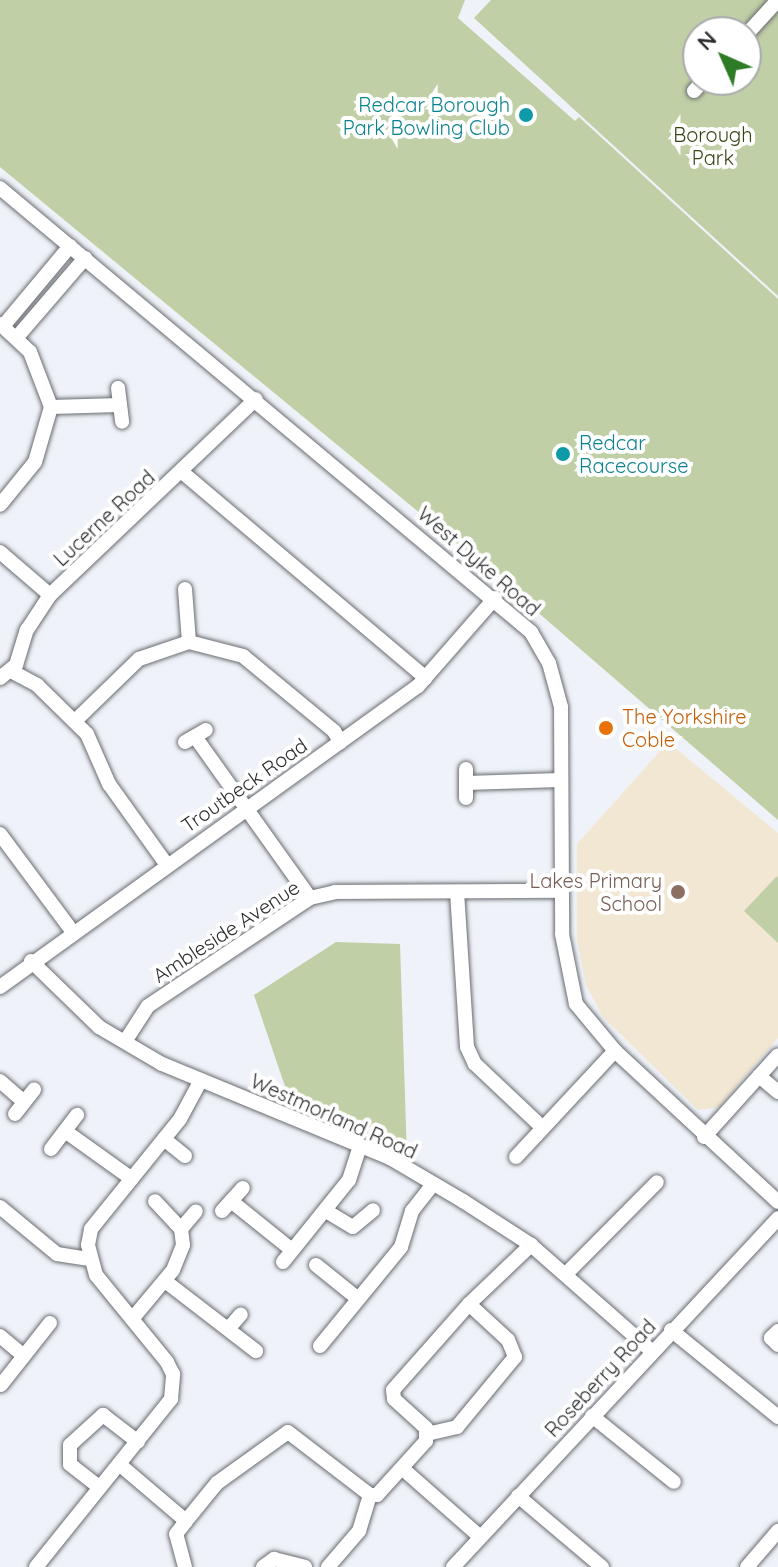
<!DOCTYPE html>
<style>
body{margin:0}
#map{position:relative;width:778px;height:1567px;overflow:hidden;background:#eff3f9;font-family:Quicksand,sans-serif}
div>[style]{position:absolute}
.education>*{inset:0;background:#f2e7d3}
.green>*{inset:0;background:#c0cfa6}
.roads{filter:drop-shadow(0 0 2px #696c71) drop-shadow(0 0 2px #696c71)}
.minor>*{height:14px;margin:-7px;padding:0 7px;transform-origin:7px;border-radius:7px;background:#fff}
.dots>*{width:22px;height:22px;translate:-50% -50%;box-sizing:border-box;border:4px solid #fff;border-radius:50%}
span{translate:-50% -50%;white-space:nowrap;text-align:center;line-height:1.15;-webkit-text-stroke:8px #fff;paint-order:stroke}
.culture-label{font-size:20px;color:#0d838f}
.right{translate:-100% -50%;text-align:right}
.left{translate:0 -50%;text-align:left}
.park-label{font-size:20px;color:#374515}
.street-label{font-size:20px;color:#2b2d2f}
.food-label{font-size:20px;color:#c56008}
.education-label{font-size:20px;color:#785e54}
.north{position:absolute;left:682px;top:16px;width:80px;height:80px;box-sizing:border-box;background:#fff;border:2px solid #aaabac;border-radius:50%;rotate:315deg;font-size:22px;font-weight:700;line-height:32px;text-align:center;color:#2b2d2f}
.north::after{content:'';display:block;margin:auto;width:28px;height:36px;background:#2d7b24;clip-path:polygon(50% 0,100% 100%,50% 72%,0 100%)}
</style>
<div id="map">
<div class="education">
<i style="clip-path:polygon(668px 742px,778px 833px,778px 1038px,719px 1107px,698px 1110px,603px 1017px,586px 985px,577px 940px,577px 844px)"></i>
</div>
<div class="green">
<i style="clip-path:polygon(0 0,465px 0,458px 18px,575px 121px,579px 117px,778px 299px,778px 820px,489px 570px,0 167px)"></i>
<i style="clip-path:polygon(evenodd,491px 0,778px 0,778px 296px,474px 18px,491px 0,698px 32px,746px 32px,746px 80px,698px 80px,698px 32px)"></i>
<i style="clip-path:polygon(777px 876px,778px 878px,778px 943px,744px 911px)"></i>
<i style="clip-path:polygon(336px 942px,400px 944px,407px 1158px,293px 1110px,254px 995px)"></i>
</div>
<div class="roads">
<div class="minor">
<i style="left:746px;top:35px;width:47px;rotate:-47.6deg"></i>
<i style="left:694px;top:91px;width:15px;rotate:-48deg"></i>
<i style="left:0;top:188px;width:692px;rotate:39.9deg"></i>
<i style="left:531px;top:632px;width:36px;rotate:60deg"></i>
<i style="left:549px;top:663px;width:46px;rotate:74.7deg"></i>
<i style="left:561px;top:707px;width:227px;rotate:89.7deg"></i>
<i style="left:562px;top:934px;width:71px;rotate:78.7deg"></i>
<i style="left:576px;top:1004px;width:61px;rotate:50.3deg"></i>
<i style="left:615px;top:1051px;width:222px;rotate:42.8deg"></i>
<i style="left:0;top:324px;width:41px;rotate:43deg"></i>
<i style="left:30px;top:352px;width:59px;rotate:69.1deg"></i>
<i style="left:51px;top:407px;width:57px;rotate:106.2deg"></i>
<i style="left:35px;top:462px;width:55px;rotate:129.1deg"></i>
<i style="left:4px;top:325px;width:103px;rotate:-50.1deg"></i>
<i style="left:18px;top:336px;width:103px;rotate:-49.3deg"></i>
<i style="left:118px;top:388px;width:34px;rotate:83deg"></i>
<i style="left:51px;top:407px;width:69px;rotate:-1.7deg"></i>
<i style="left:182px;top:472px;width:319px;rotate:40.2deg"></i>
<i style="left:0;top:552px;width:66px;rotate:40.7deg"></i>
<i style="left:185px;top:589px;width:53px;rotate:85.7deg"></i>
<i style="left:11px;top:671px;width:30px;rotate:28deg"></i>
<i style="left:37px;top:685px;width:70px;rotate:44.4deg"></i>
<i style="left:87px;top:734px;width:55px;rotate:66.3deg"></i>
<i style="left:109px;top:784px;width:100px;rotate:54.4deg"></i>
<i style="left:0;top:678px;width:21px;rotate:-39deg"></i>
<i style="left:16px;top:665px;width:37px;rotate:-73deg"></i>
<i style="left:27px;top:630px;width:42px;rotate:-56.7deg"></i>
<i style="left:50px;top:595px;width:284px;rotate:-43.6deg"></i>
<i style="left:75px;top:721px;width:89px;rotate:-44.1deg"></i>
<i style="left:139px;top:659px;width:53px;rotate:-18.8deg"></i>
<i style="left:189px;top:642px;width:56px;rotate:14.5deg"></i>
<i style="left:243px;top:656px;width:118px;rotate:39.5deg"></i>
<i style="left:334px;top:731px;width:13px;rotate:61deg"></i>
<i style="left:196px;top:738px;width:196px;rotate:54.5deg"></i>
<i style="left:185px;top:742px;width:24px;rotate:-30deg"></i>
<i style="left:466px;top:783px;width:94px;rotate:-1.8deg"></i>
<i style="left:466px;top:798px;width:29px;rotate:-90deg"></i>
<i style="left:0;top:834px;width:121px;rotate:53.4deg"></i>
<i style="left:457px;top:892px;width:155px;rotate:86.3deg"></i>
<i style="left:467px;top:1047px;width:19px;rotate:65deg"></i>
<i style="left:475px;top:1064px;width:93px;rotate:43.3deg"></i>
<i style="left:31px;top:961px;width:95px;rotate:44.1deg"></i>
<i style="left:99px;top:1027px;width:73px;rotate:30.4deg"></i>
<i style="left:162px;top:1064px;width:247px;rotate:22.4deg"></i>
<i style="left:390px;top:1158px;width:85px;rotate:30.5deg"></i>
<i style="left:463px;top:1201px;width:81px;rotate:32.9deg"></i>
<i style="left:531px;top:1245px;width:162px;rotate:41.3deg"></i>
<i style="left:0;top:987px;width:515px;rotate:-35.76deg"></i>
<i style="left:418px;top:686px;width:117px;rotate:-48.8deg"></i>
<i style="left:126px;top:1040px;width:40px;rotate:-57.1deg"></i>
<i style="left:148px;top:1006px;width:195px;rotate:-33.7deg"></i>
<i style="left:310px;top:898px;width:26px;rotate:-13deg"></i>
<i style="left:335px;top:892px;width:226px;rotate:-0.3deg"></i>
<i style="left:759px;top:1076px;width:25px;rotate:40deg"></i>
<i style="left:0;top:1081px;width:32px;rotate:41deg"></i>
<i style="left:15px;top:1114px;width:31px;rotate:-52deg"></i>
<i style="left:65px;top:1131px;width:82px;rotate:35.6deg"></i>
<i style="left:704px;top:1137px;width:110px;rotate:-47.9deg"></i>
<i style="left:164px;top:1139px;width:27px;rotate:39deg"></i>
<i style="left:51px;top:1149px;width:43px;rotate:-52.6deg"></i>
<i style="left:516px;top:1157px;width:145px;rotate:-47deg"></i>
<i style="left:231px;top:1201px;width:78px;rotate:38.8deg"></i>
<i style="left:0;top:1207px;width:74px;rotate:39.5deg"></i>
<i style="left:57px;top:1254px;width:33px;rotate:9deg"></i>
<i style="left:222px;top:1211px;width:31px;rotate:-48deg"></i>
<i style="left:326px;top:1211px;width:31px;rotate:31deg"></i>
<i style="left:353px;top:1227px;width:26px;rotate:-40deg"></i>
<i style="left:181px;top:1229px;width:23px;rotate:-50deg"></i>
<i style="left:283px;top:1262px;width:105px;rotate:-51.2deg"></i>
<i style="left:349px;top:1180px;width:36px;rotate:-72deg"></i>
<i style="left:316px;top:1265px;width:53px;rotate:38.8deg"></i>
<i style="left:566px;top:1274px;width:129px;rotate:-45.3deg"></i>
<i style="left:165px;top:1281px;width:115px;rotate:37.6deg"></i>
<i style="left:133px;top:1318px;width:62px;rotate:-50.2deg"></i>
<i style="left:173px;top:1270px;width:27px;rotate:-68deg"></i>
<i style="left:183px;top:1245px;width:16px;rotate:-97deg"></i>
<i style="left:181px;top:1229px;width:38px;rotate:-133deg"></i>
<i style="left:229px;top:1328px;width:18px;rotate:-49deg"></i>
<i style="left:671px;top:1330px;width:138px;rotate:39.1deg"></i>
<i style="left:778px;top:1331px;width:10px;rotate:135deg"></i>
<i style="left:771px;top:1338px;width:10px;rotate:45deg"></i>
<i style="left:0;top:1336px;width:31px;rotate:40deg"></i>
<i style="left:320px;top:1346px;width:128px;rotate:-50.7deg"></i>
<i style="left:401px;top:1247px;width:38px;rotate:-73deg"></i>
<i style="left:412px;top:1211px;width:34px;rotate:-52deg"></i>
<i style="left:1px;top:1385px;width:79px;rotate:-51.7deg"></i>
<i style="left:592px;top:1416px;width:105px;rotate:38.8deg"></i>
<i style="left:427px;top:1434px;width:31px;rotate:-13deg"></i>
<i style="left:457px;top:1427px;width:91px;rotate:-50.4deg"></i>
<i style="left:515px;top:1357px;width:18px;rotate:-112deg"></i>
<i style="left:508px;top:1340px;width:53px;rotate:-137.3deg"></i>
<i style="left:119px;top:1464px;width:88px;rotate:40.4deg"></i>
<i style="left:186px;top:1521px;width:49px;rotate:-50.8deg"></i>
<i style="left:217px;top:1483px;width:87px;rotate:-35.7deg"></i>
<i style="left:288px;top:1432px;width:103px;rotate:37.5deg"></i>
<i style="left:370px;top:1495px;width:7px"></i>
<i style="left:377px;top:1495px;width:73px;rotate:-47.8deg"></i>
<i style="left:426px;top:1441px;width:13px;rotate:-90deg"></i>
<i style="left:426px;top:1428px;width:43px;rotate:-137.8deg"></i>
<i style="left:394px;top:1399px;width:9px;rotate:-96deg"></i>
<i style="left:393px;top:1390px;width:115px;rotate:-48.5deg"></i>
<i style="left:469px;top:1304px;width:86px;rotate:-43.6deg"></i>
<i style="left:403px;top:1469px;width:103px;rotate:41.4deg"></i>
<i style="left:99px;top:1487px;width:37px;rotate:-142deg"></i>
<i style="left:70px;top:1464px;width:19px;rotate:-90deg"></i>
<i style="left:70px;top:1445px;width:45px;rotate:-42.3deg"></i>
<i style="left:103px;top:1415px;width:44px;rotate:37.6deg"></i>
<i style="left:518px;top:1496px;width:110px;rotate:40.2deg"></i>
<i style="left:36px;top:1567px;width:216px;rotate:-51.2deg"></i>
<i style="left:171px;top:1399px;width:25px;rotate:-85deg"></i>
<i style="left:173px;top:1374px;width:13px;rotate:-117deg"></i>
<i style="left:167px;top:1362px;width:112px;rotate:-129.2deg"></i>
<i style="left:96px;top:1275px;width:31px;rotate:-105deg"></i>
<i style="left:88px;top:1245px;width:16px;rotate:-79deg"></i>
<i style="left:91px;top:1229px;width:141px;rotate:-51deg"></i>
<i style="left:180px;top:1119px;width:44px;rotate:-61.7deg"></i>
<i style="left:185px;top:1567px;width:34px;rotate:-105deg"></i>
<i style="left:176px;top:1534px;width:16px;rotate:-52deg"></i>
<i style="left:263px;top:1567px;width:14px;rotate:-36deg"></i>
<i style="left:274px;top:1559px;width:32px;rotate:14deg"></i>
<i style="left:328px;top:1567px;width:48px;rotate:-49.3deg"></i>
<i style="left:359px;top:1531px;width:38px;rotate:-73deg"></i>
<i style="left:453px;top:1567px;width:477px;rotate:-47deg"></i>
<i style="left:747px;top:1567px;width:48px;rotate:-49.3deg"></i>
</div>
</div>
<div class="dots">
<i style="left:526px;top:115px;background:#0f9aa8"></i>
<i style="left:563px;top:454px;background:#0f9aa8"></i>
<i style="left:606px;top:728px;background:#e8710a"></i>
<i style="left:678px;top:892px;background:#8d6e63"></i>
</div>
<div class="culture-label">
<span class="right" style="left:510px;top:116px">Redcar Borough<br>Park Bowling Club</span>
<span class="left" style="left:579px;top:454px">Redcar<br>Racecourse</span>
</div>
<div class="park-label">
<span style="left:713px;top:146px">Borough<br>Park</span>
</div>
<div class="street-label">
<span style="left:104px;top:518px;rotate:-43deg">Lucerne Road</span>
<span style="left:479px;top:561px;rotate:41deg">West Dyke Road</span>
<span style="left:244px;top:785px;rotate:-35deg">Troutbeck Road</span>
<span style="left:226px;top:931px;rotate:-33deg">Ambleside Avenue</span>
<span style="left:334px;top:1116px;rotate:24deg">Westmorland Road</span>
<span style="left:600px;top:1378px;rotate:-47deg">Roseberry Road</span>
</div>
<div class="food-label">
<span class="left" style="left:622px;top:728px">The Yorkshire<br>Coble</span>
</div>
<div class="education-label">
<span class="right" style="left:662px;top:892px">Lakes Primary<br>School</span>
</div>
<div class="north">N</div>
</div>
